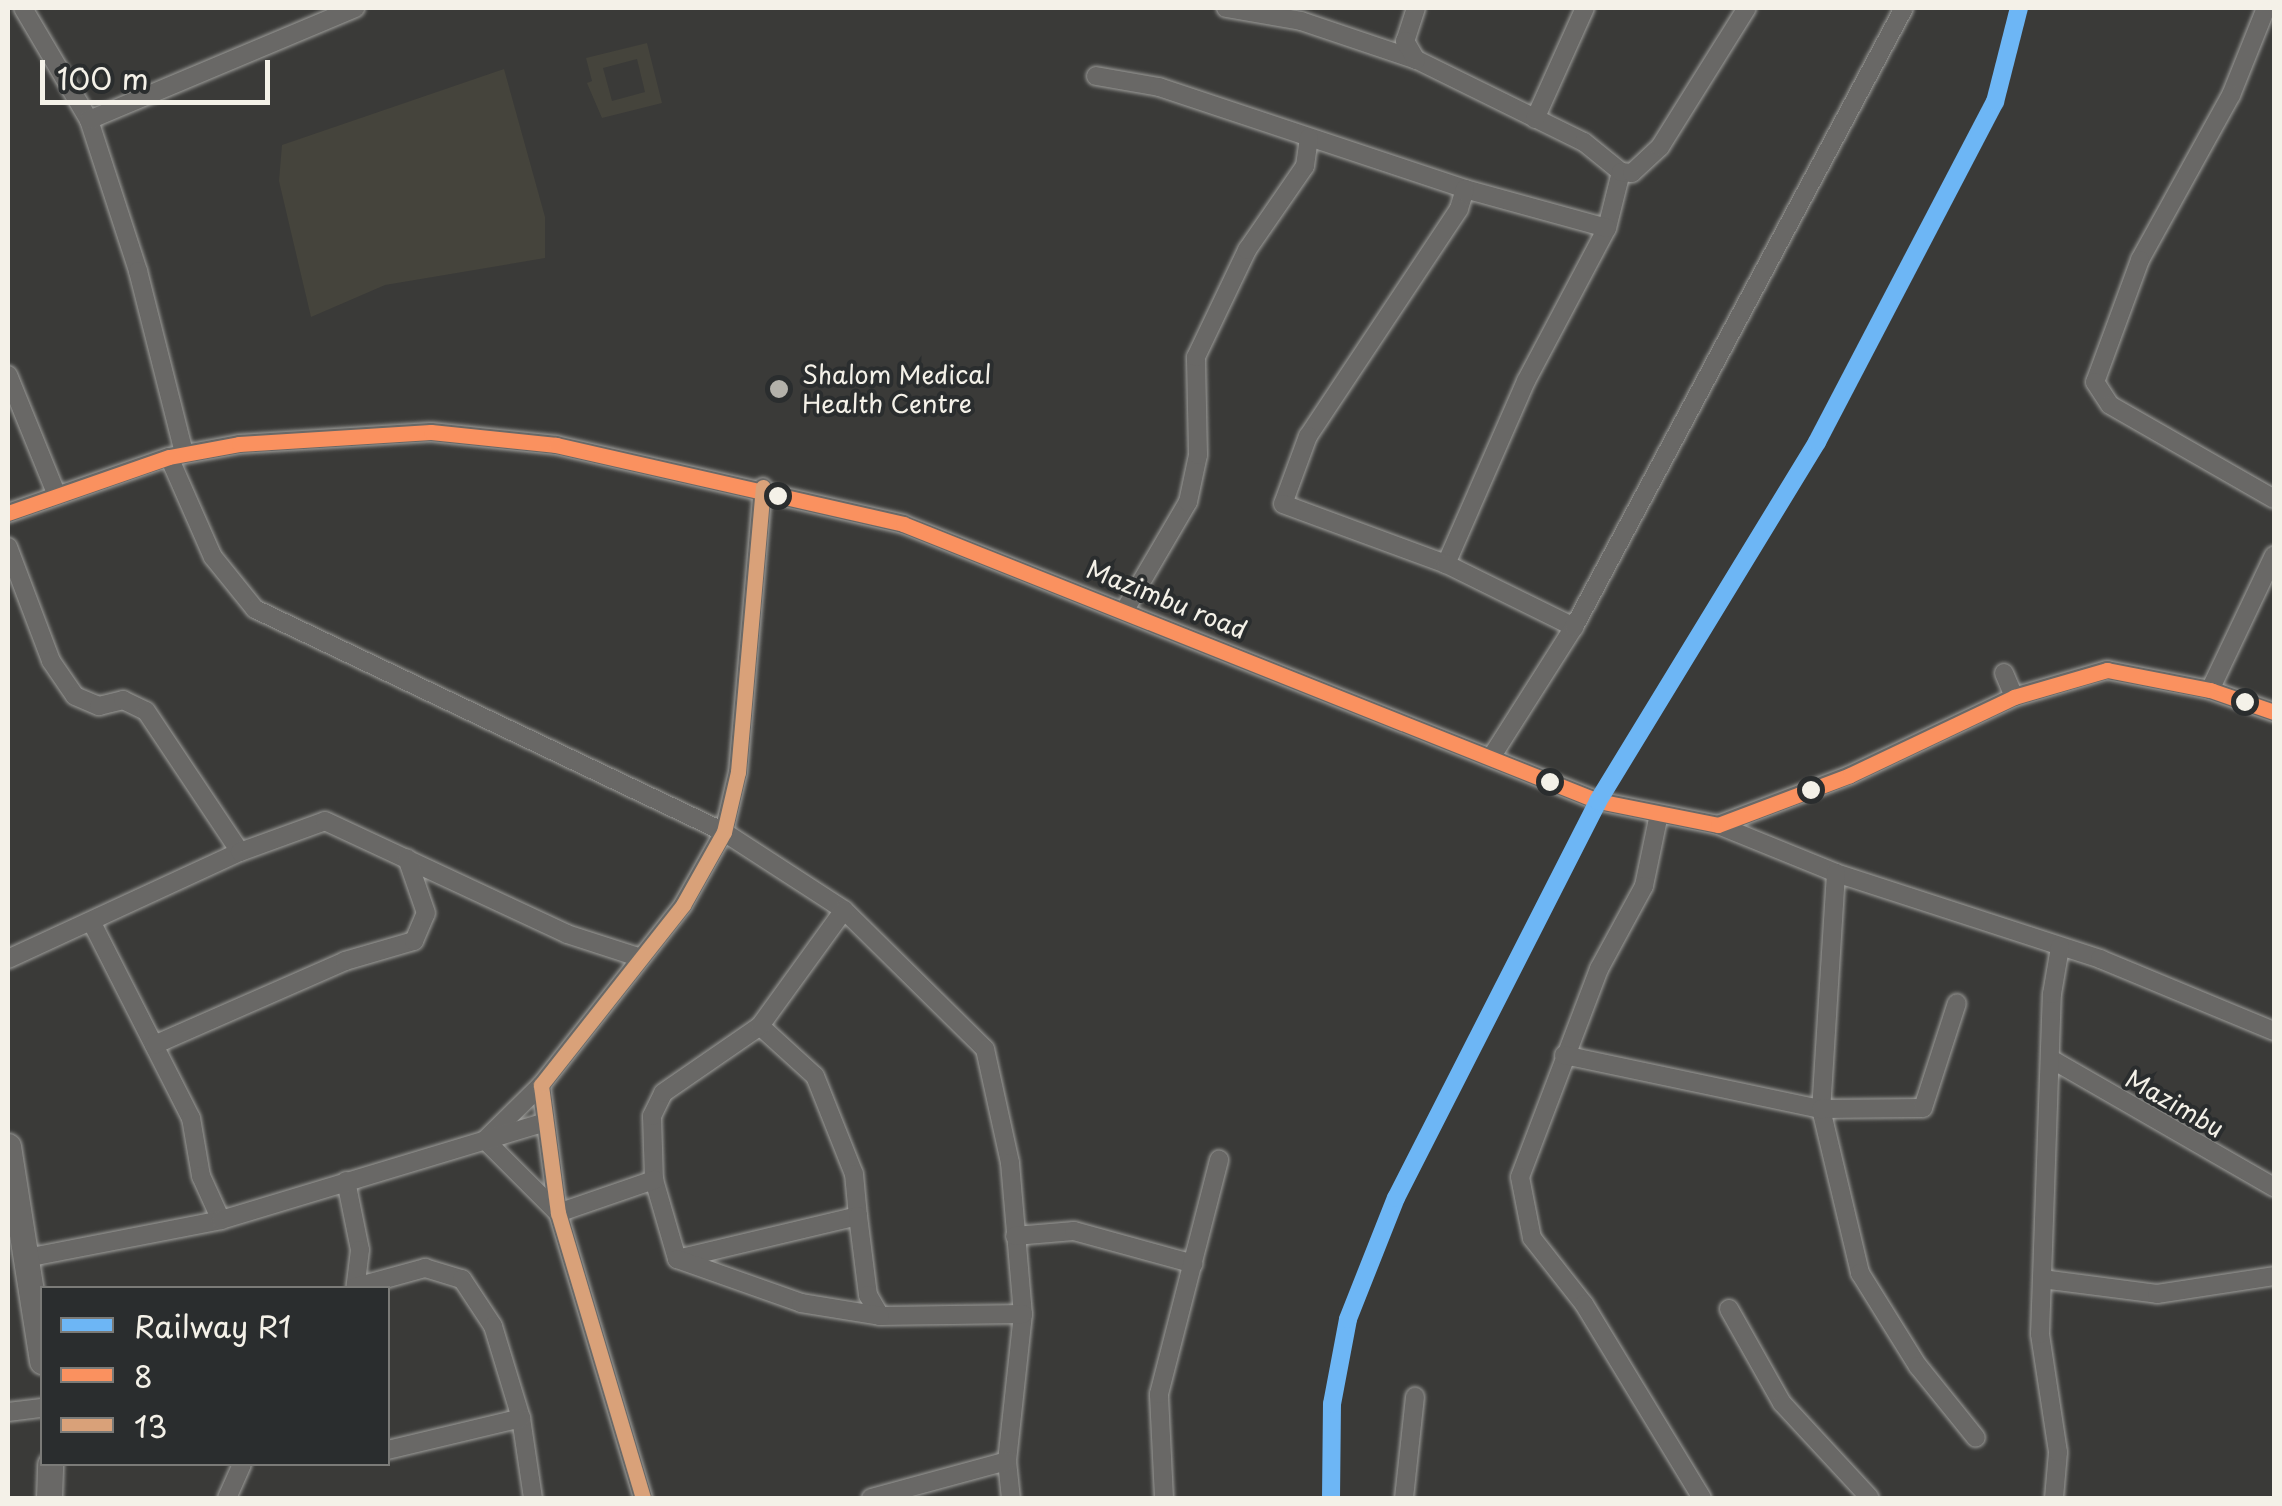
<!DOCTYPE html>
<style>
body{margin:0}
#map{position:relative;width:2282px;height:1506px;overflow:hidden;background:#3a3a38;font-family:"Playpen Sans",sans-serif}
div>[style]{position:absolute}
.built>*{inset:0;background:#45443c}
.roads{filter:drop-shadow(0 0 2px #9e9e9b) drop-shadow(0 0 2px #9e9e9b)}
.street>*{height:18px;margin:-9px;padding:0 9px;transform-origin:9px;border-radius:9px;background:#696866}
.secondary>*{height:25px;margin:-12.5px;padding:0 12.5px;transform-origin:12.5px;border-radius:12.5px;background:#696866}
.bus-1>*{height:15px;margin:-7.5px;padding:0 7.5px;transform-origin:7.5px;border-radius:7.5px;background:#fa915f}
.bus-2>*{height:15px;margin:-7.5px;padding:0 7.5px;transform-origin:7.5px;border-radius:7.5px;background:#d9a179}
.rail-1>*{height:18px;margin:-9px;padding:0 9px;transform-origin:9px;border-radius:9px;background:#6db6f5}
.dots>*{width:28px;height:28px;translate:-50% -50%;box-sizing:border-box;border:5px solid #2a2d2e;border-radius:50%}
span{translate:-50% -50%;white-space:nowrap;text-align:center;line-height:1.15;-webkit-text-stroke:8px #2a2d2e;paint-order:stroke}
.poi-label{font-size:25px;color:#f4f1e8}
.left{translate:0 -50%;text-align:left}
.street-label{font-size:25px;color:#f4f1e8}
.frame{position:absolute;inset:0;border:10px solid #f4f1e8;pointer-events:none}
.legend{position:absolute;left:40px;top:1286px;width:350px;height:180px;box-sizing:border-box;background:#2a2d2e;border:2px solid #7b7b78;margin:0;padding:12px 18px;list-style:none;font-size:30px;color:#f4f1e8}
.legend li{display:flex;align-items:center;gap:20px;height:50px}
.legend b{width:50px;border:2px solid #7b7b78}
.scale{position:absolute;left:40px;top:60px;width:230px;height:45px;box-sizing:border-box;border:5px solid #f4f1e8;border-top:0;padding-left:12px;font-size:30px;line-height:35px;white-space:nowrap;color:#f4f1e8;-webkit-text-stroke:8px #2a2d2e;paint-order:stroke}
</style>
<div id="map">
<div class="built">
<i style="clip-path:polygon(evenodd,647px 43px,662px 103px,602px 118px,587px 83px,592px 81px,586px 58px,647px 43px,637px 59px,645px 92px,612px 101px,603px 68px,637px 59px)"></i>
<i style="clip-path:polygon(504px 69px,545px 217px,545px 258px,385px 285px,311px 317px,279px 181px,282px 145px)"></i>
</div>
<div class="roads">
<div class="street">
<i style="left:23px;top:8px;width:130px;rotate:59.5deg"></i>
<i style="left:89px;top:120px;width:159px;rotate:72deg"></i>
<i style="left:138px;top:271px;width:188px;rotate:75.8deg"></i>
<i style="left:1226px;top:8px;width:76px;rotate:9.8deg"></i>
<i style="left:1301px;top:21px;width:122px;rotate:18.6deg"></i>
<i style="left:1417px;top:60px;width:186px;rotate:26.2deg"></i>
<i style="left:1584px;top:142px;width:48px;rotate:39deg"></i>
<i style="left:1621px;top:172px;width:58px;rotate:104deg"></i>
<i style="left:1607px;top:228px;width:173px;rotate:117.9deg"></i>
<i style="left:1526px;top:381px;width:200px;rotate:113.6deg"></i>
<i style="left:1416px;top:8px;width:35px;rotate:108deg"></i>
<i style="left:1405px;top:41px;width:22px;rotate:60deg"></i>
<i style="left:2266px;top:8px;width:94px;rotate:111.9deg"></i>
<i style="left:2231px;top:95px;width:188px;rotate:118.9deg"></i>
<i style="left:2140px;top:260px;width:130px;rotate:110.2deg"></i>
<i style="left:2095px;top:382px;width:27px;rotate:57deg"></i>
<i style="left:2110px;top:405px;width:189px;rotate:29.8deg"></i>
<i style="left:1096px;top:76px;width:64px;rotate:9.9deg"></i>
<i style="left:1159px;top:87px;width:323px;rotate:18.4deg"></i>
<i style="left:1465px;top:189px;width:147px;rotate:15.4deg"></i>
<i style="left:1535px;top:119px;width:122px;rotate:-65.8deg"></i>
<i style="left:89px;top:120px;width:289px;rotate:-22.8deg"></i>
<i style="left:1621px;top:172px;width:11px;rotate:5deg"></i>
<i style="left:1632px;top:173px;width:38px;rotate:-43deg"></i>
<i style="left:1660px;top:147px;width:164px;rotate:-58deg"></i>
<i style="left:1465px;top:189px;width:21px;rotate:107deg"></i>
<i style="left:1459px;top:209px;width:273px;rotate:123.6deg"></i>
<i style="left:1308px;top:436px;width:72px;rotate:110.2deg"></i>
<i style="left:1283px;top:504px;width:174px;rotate:20.2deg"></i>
<i style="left:1446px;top:564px;width:143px;rotate:26.2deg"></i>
<i style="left:8px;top:375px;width:127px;rotate:67.9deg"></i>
<i style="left:169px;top:457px;width:109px;rotate:66.3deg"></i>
<i style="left:213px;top:557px;width:67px;rotate:51.1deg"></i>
<i style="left:255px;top:609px;width:519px;rotate:25.43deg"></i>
<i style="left:724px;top:832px;width:143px;rotate:33deg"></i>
<i style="left:844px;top:910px;width:198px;rotate:44.6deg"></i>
<i style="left:985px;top:1049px;width:117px;rotate:77.6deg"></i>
<i style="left:1010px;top:1163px;width:152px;rotate:85.1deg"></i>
<i style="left:1023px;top:1314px;width:148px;rotate:96.2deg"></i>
<i style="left:1007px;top:1461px;width:37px;rotate:84deg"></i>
<i style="left:8px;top:513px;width:170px;rotate:-19.2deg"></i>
<i style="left:169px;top:457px;width:71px;rotate:-10.5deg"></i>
<i style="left:239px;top:444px;width:192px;rotate:-3.6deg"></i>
<i style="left:431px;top:432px;width:126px;rotate:5.9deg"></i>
<i style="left:556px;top:445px;width:356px;rotate:12.8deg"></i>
<i style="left:903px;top:524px;width:748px;rotate:21.73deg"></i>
<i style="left:1598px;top:801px;width:122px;rotate:11.3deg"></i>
<i style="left:1718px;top:825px;width:141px;rotate:-20.7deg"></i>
<i style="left:1850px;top:775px;width:182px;rotate:-25.4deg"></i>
<i style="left:2014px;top:697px;width:97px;rotate:-16.2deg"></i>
<i style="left:2107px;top:670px;width:105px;rotate:11deg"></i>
<i style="left:2210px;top:690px;width:68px;rotate:19deg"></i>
<i style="left:8px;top:547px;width:122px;rotate:69.3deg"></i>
<i style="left:51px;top:661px;width:42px;rotate:55.6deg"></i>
<i style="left:75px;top:696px;width:26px;rotate:23deg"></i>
<i style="left:99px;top:706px;width:25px;rotate:-14deg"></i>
<i style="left:123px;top:700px;width:25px;rotate:26deg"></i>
<i style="left:146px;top:711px;width:169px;rotate:56.3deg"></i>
<i style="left:1126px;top:608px;width:123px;rotate:-59.7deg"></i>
<i style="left:1188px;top:502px;width:48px;rotate:-78deg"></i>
<i style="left:1198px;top:455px;width:98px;rotate:-91.2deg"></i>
<i style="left:1196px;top:357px;width:119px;rotate:-64.5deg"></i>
<i style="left:1247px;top:250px;width:102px;rotate:-55.4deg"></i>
<i style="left:1305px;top:166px;width:28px;rotate:-82deg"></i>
<i style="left:2004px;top:673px;width:26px;rotate:67deg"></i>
<i style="left:2210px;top:690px;width:149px;rotate:-64.6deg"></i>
<i style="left:1492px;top:756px;width:153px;rotate:-57.6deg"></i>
<i style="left:1574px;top:627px;width:701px;rotate:-61.94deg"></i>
<i style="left:1659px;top:814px;width:74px;rotate:101.8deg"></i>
<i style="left:1644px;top:886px;width:94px;rotate:118.5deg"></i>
<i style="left:1599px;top:969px;width:222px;rotate:110.8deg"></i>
<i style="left:1520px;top:1177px;width:62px;rotate:78.9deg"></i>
<i style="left:1532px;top:1238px;width:84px;rotate:51.8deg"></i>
<i style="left:1584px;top:1304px;width:227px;rotate:58.7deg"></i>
<i style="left:1718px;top:825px;width:127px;rotate:22.1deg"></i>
<i style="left:1836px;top:873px;width:278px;rotate:18deg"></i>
<i style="left:2100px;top:959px;width:188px;rotate:22.5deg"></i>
<i style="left:1836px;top:873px;width:236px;rotate:93.6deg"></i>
<i style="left:1821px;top:1109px;width:169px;rotate:76.6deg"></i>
<i style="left:1860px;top:1273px;width:110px;rotate:58.1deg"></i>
<i style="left:1918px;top:1366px;width:92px;rotate:51.1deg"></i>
<i style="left:92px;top:923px;width:219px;rotate:63.1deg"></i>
<i style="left:191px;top:1118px;width:59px;rotate:80.2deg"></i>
<i style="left:201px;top:1176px;width:48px;rotate:65.6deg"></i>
<i style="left:8px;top:959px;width:255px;rotate:-24.8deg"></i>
<i style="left:240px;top:852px;width:90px;rotate:-20deg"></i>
<i style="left:325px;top:821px;width:267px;rotate:25deg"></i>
<i style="left:567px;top:934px;width:75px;rotate:17.9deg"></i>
<i style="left:760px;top:1026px;width:74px;rotate:42.3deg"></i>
<i style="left:815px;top:1076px;width:105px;rotate:68.3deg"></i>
<i style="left:854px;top:1174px;width:42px;rotate:84.6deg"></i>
<i style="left:858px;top:1216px;width:186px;rotate:166.6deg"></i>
<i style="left:677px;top:1259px;width:82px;rotate:-106.2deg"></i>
<i style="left:654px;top:1180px;width:64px;rotate:-91.8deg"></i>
<i style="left:652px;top:1116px;width:25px;rotate:-64deg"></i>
<i style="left:663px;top:1093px;width:118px;rotate:-34.6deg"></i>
<i style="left:760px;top:1026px;width:143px;rotate:-54.1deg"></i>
<i style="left:154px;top:1045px;width:209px;rotate:-23.7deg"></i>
<i style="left:345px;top:961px;width:72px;rotate:-16.2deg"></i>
<i style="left:414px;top:941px;width:30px;rotate:-67deg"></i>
<i style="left:426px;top:913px;width:58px;rotate:-109.1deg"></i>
<i style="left:1564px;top:1055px;width:263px;rotate:11.9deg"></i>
<i style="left:1821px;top:1109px;width:102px;rotate:-0.6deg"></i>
<i style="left:1923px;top:1108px;width:110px;rotate:-72.1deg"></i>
<i style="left:2051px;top:1059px;width:257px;rotate:29.9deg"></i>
<i style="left:541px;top:1085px;width:78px;rotate:135.5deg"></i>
<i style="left:485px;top:1140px;width:103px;rotate:45deg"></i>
<i style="left:558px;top:1213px;width:102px;rotate:-19deg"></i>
<i style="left:346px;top:1181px;width:70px;rotate:78.5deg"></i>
<i style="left:360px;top:1250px;width:38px;rotate:97deg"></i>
<i style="left:858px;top:1216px;width:80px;rotate:82.8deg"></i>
<i style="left:868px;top:1295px;width:24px;rotate:60deg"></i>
<i style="left:880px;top:1316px;width:143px;rotate:-0.8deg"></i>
<i style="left:1015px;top:1236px;width:59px;rotate:-4.8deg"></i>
<i style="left:1074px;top:1231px;width:124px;rotate:15.4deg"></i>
<i style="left:26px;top:1258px;width:199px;rotate:-11deg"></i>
<i style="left:221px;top:1220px;width:335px;rotate:-16.8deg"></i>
<i style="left:677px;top:1259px;width:132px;rotate:19.5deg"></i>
<i style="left:801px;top:1303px;width:80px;rotate:9.3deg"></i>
<i style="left:2042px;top:1279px;width:116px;rotate:7.4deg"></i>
<i style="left:2157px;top:1294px;width:118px;rotate:-8.7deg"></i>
<i style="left:356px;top:1287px;width:72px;rotate:-15.4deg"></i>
<i style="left:425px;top:1268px;width:39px;rotate:17deg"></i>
<i style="left:462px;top:1279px;width:56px;rotate:56.6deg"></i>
<i style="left:493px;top:1326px;width:96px;rotate:73.1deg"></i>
<i style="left:521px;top:1418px;width:81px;rotate:81.5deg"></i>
<i style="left:1729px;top:1309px;width:108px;rotate:60.6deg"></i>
<i style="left:1782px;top:1403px;width:129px;rotate:47.2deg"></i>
<i style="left:8px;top:1412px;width:34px;rotate:-7deg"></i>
<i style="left:388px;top:1450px;width:137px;rotate:-13.5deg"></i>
<i style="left:227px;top:1498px;width:37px;rotate:-66deg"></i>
<i style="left:643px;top:1498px;width:297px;rotate:-106.6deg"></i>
<i style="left:558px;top:1213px;width:129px;rotate:-97.6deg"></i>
<i style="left:541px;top:1085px;width:229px;rotate:-51.7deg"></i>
<i style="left:683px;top:905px;width:84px;rotate:-60.7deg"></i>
<i style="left:724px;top:832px;width:62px;rotate:-76.9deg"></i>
<i style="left:738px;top:772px;width:286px;rotate:-85deg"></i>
<i style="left:871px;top:1498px;width:141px;rotate:-15.2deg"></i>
<i style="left:1164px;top:1498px;width:104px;rotate:-92.8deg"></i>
<i style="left:1159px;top:1394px;width:242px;rotate:-75.6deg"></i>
<i style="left:1404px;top:1498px;width:102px;rotate:-83.8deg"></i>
<i style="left:2054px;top:1498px;width:46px;rotate:-85deg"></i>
<i style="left:2058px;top:1452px;width:119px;rotate:-98.7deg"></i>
<i style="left:2040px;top:1334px;width:340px;rotate:-88deg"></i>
<i style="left:2052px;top:994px;width:48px;rotate:-80.3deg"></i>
</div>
<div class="secondary">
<i style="left:8px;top:1146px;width:218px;rotate:81deg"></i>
<i style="left:49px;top:1498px;width:34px;rotate:-88deg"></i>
</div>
</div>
<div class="bus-1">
<i style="left:8px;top:513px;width:170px;rotate:-19.2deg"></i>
<i style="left:169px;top:457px;width:71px;rotate:-10.5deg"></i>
<i style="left:239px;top:444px;width:192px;rotate:-3.6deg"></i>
<i style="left:431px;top:432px;width:126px;rotate:5.9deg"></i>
<i style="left:556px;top:445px;width:356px;rotate:12.8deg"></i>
<i style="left:903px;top:524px;width:748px;rotate:21.73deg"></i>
<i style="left:1598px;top:801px;width:122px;rotate:11.3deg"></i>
<i style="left:1718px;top:825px;width:141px;rotate:-20.7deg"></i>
<i style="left:1850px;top:775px;width:182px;rotate:-25.4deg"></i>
<i style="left:2014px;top:697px;width:97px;rotate:-16.2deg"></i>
<i style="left:2107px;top:670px;width:105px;rotate:11deg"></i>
<i style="left:2210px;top:690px;width:68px;rotate:19deg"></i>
</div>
<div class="bus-2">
<i style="left:643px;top:1498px;width:297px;rotate:-106.6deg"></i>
<i style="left:558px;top:1213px;width:129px;rotate:-97.6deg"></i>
<i style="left:541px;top:1085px;width:229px;rotate:-51.7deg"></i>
<i style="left:683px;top:905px;width:84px;rotate:-60.7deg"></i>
<i style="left:724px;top:832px;width:62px;rotate:-76.9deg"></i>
<i style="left:738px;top:772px;width:286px;rotate:-85deg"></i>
</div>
<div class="rail-1">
<i style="left:1331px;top:1498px;width:94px;rotate:-89.4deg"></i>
<i style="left:1332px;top:1404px;width:86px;rotate:-79.3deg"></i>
<i style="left:1348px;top:1319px;width:130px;rotate:-68.4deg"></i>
<i style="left:1396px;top:1198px;width:445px;rotate:-63deg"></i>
<i style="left:1598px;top:801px;width:421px;rotate:-58.6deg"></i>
<i style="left:1817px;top:442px;width:384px;rotate:-62.4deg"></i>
<i style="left:1995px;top:102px;width:97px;rotate:-75.7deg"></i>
</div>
<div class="dots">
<i style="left:779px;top:389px;background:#b3b1aa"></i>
<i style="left:778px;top:496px;background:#f4f1e8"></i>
<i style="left:2245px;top:702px;background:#f4f1e8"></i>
<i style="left:1550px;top:782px;background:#f4f1e8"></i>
<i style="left:1811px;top:790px;background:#f4f1e8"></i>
</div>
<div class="poi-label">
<span class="left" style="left:802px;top:389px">Shalom Medical<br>Health Centre</span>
</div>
<div class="street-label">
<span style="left:1167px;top:599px;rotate:22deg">Mazimbu road</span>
<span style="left:2175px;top:1103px;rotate:30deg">Mazimbu</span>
</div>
<div class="frame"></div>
<ul class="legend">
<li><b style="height:12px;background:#6db6f5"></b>Railway R1</li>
<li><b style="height:12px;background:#fa915f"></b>8</li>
<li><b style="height:12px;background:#d9a179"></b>13</li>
</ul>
<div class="scale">100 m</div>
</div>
